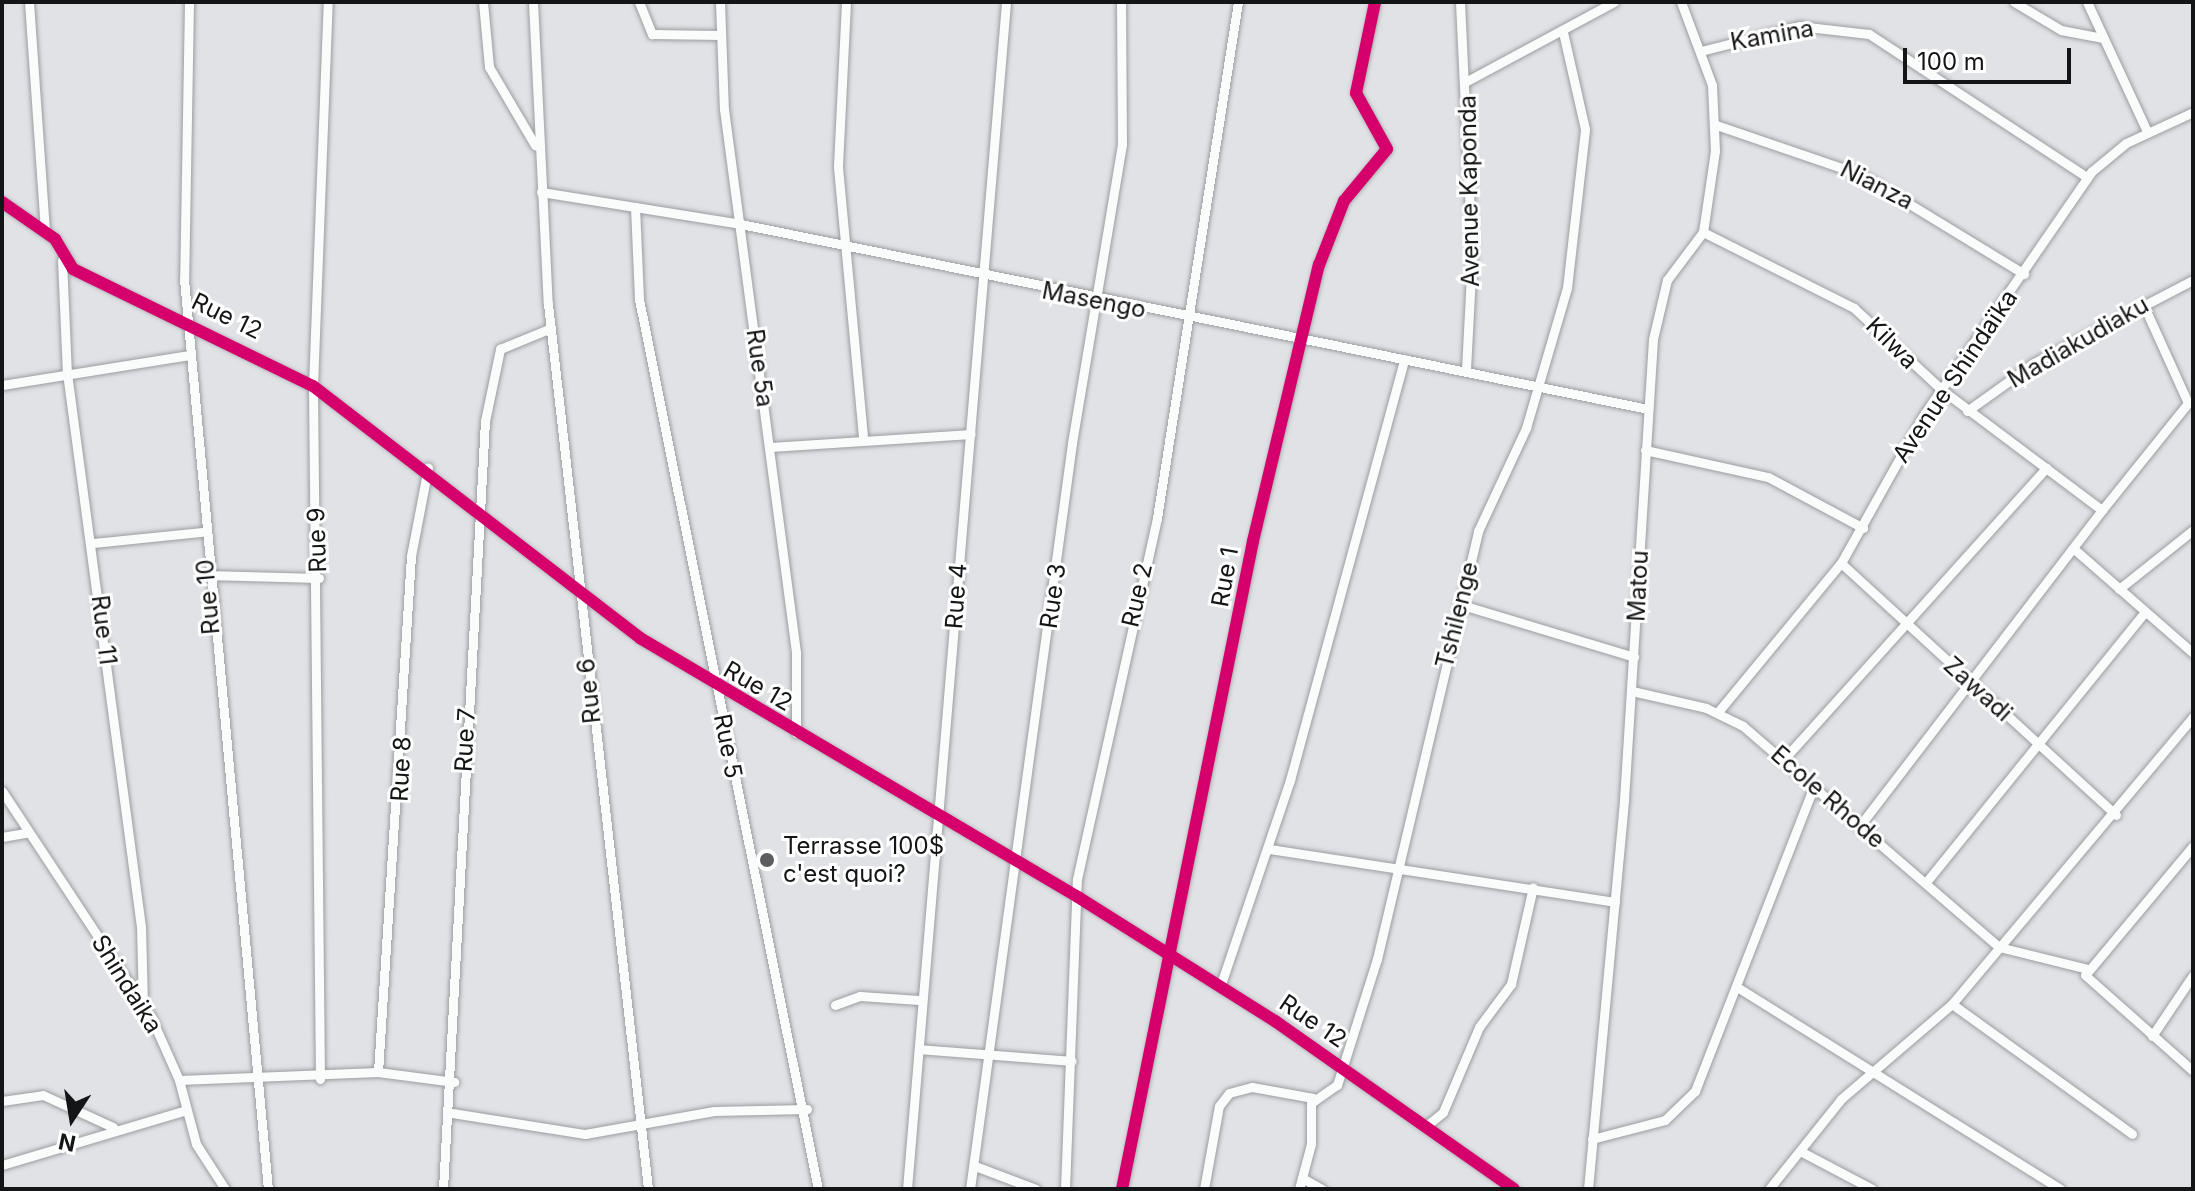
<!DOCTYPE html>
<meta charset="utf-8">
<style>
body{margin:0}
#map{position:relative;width:2195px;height:1191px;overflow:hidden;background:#e1e2e6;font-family:Inter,sans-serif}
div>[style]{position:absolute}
.roads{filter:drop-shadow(0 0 2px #9c9da0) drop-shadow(0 0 2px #9c9da0)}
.minor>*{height:9px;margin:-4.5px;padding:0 4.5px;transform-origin:4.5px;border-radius:4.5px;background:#fafbfb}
.cycleway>*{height:12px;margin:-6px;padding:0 6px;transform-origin:6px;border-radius:6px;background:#d6006c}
.dots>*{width:22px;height:22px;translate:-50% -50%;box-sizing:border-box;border:4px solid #fff;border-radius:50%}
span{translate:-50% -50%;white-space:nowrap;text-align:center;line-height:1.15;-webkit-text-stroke:6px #fff;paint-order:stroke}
.street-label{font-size:24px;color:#141517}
.poi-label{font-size:24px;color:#141517}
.left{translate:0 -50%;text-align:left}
.frame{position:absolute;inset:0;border:4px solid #141517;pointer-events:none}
.north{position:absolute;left:32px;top:1079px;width:80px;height:80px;-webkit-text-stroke:6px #fff;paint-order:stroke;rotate:192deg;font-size:22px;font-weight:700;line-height:32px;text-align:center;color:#141517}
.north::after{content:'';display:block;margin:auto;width:28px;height:36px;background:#141517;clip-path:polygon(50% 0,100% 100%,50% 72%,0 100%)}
.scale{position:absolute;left:1903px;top:48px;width:168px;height:36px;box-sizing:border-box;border:4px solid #141517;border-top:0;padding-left:10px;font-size:24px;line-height:28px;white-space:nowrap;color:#141517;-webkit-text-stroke:6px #fff;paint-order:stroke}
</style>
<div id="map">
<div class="roads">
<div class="minor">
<i style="left:29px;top:2px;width:228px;rotate:86deg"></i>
<i style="left:189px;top:2px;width:277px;rotate:91deg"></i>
<i style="left:184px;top:279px;width:914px;rotate:84.73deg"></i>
<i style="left:483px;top:2px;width:65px;rotate:84.7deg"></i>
<i style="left:489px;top:67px;width:91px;rotate:59.5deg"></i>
<i style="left:533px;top:2px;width:302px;rotate:87.2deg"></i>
<i style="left:548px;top:304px;width:891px;rotate:83.55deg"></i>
<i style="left:639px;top:2px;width:35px;rotate:68deg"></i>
<i style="left:652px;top:34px;width:68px;rotate:0.8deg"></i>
<i style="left:720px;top:2px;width:107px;rotate:87.9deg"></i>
<i style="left:724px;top:109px;width:548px;rotate:82.45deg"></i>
<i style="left:796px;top:652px;width:81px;rotate:90deg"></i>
<i style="left:846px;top:2px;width:165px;rotate:92.8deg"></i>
<i style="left:838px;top:167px;width:270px;rotate:84.7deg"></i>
<i style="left:1460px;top:2px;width:253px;rotate:87.3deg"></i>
<i style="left:1472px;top:255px;width:116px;rotate:93deg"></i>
<i style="left:2014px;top:2px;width:55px;rotate:30.8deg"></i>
<i style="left:2061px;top:30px;width:43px;rotate:10.8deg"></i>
<i style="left:2087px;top:2px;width:142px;rotate:65.1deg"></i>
<i style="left:1701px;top:51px;width:101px;rotate:-14.3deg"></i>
<i style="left:1799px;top:26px;width:70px;rotate:6.5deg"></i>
<i style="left:1869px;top:34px;width:261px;rotate:33.3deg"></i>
<i style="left:1467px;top:81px;width:167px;rotate:-28.3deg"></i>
<i style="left:1716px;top:125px;width:154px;rotate:18.9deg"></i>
<i style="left:1862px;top:175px;width:190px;rotate:31.4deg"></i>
<i style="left:541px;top:192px;width:203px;rotate:9.1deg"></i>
<i style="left:741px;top:224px;width:926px;rotate:11.53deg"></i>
<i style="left:2px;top:202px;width:65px;rotate:34.9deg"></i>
<i style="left:55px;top:239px;width:35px;rotate:59deg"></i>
<i style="left:73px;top:269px;width:267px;rotate:26deg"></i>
<i style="left:313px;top:386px;width:413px;rotate:37.6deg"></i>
<i style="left:640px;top:638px;width:509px;rotate:30.6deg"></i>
<i style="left:1078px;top:897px;width:233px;rotate:32.2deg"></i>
<i style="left:1275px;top:1021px;width:292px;rotate:35.1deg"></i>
<i style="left:635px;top:207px;width:92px;rotate:87.5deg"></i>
<i style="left:639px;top:299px;width:908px;rotate:78.63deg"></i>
<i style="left:1703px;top:232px;width:169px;rotate:26.7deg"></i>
<i style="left:1854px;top:308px;width:120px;rotate:43deg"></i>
<i style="left:1942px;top:390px;width:200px;rotate:36.9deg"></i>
<i style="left:2102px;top:510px;width:397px;rotate:127.5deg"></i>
<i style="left:62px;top:260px;width:113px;rotate:87.5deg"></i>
<i style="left:67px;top:373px;width:559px;rotate:82.39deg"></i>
<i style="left:141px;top:927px;width:76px;rotate:88.5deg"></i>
<i style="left:2px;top:385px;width:190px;rotate:-9.1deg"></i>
<i style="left:1967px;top:411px;width:82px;rotate:-35.6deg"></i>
<i style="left:2034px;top:363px;width:179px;rotate:-27.6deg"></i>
<i style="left:771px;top:447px;width:200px;rotate:-3.7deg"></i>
<i style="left:1645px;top:450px;width:126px;rotate:12.4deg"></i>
<i style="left:1768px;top:477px;width:108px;rotate:28.2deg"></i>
<i style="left:2102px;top:510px;width:137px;rotate:-51.2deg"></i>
<i style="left:2188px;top:403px;width:109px;rotate:-114.4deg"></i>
<i style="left:93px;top:543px;width:110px;rotate:-5.8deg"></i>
<i style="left:2073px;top:548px;width:159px;rotate:41.2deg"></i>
<i style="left:1841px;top:563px;width:373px;rotate:42.5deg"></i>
<i style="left:206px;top:575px;width:113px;rotate:1.5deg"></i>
<i style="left:2119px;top:589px;width:95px;rotate:-38.6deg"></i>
<i style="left:1459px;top:604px;width:183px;rotate:16.8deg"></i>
<i style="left:1632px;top:691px;width:76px;rotate:12.9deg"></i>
<i style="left:1706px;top:708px;width:41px;rotate:25.9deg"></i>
<i style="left:1743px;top:726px;width:338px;rotate:40.8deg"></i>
<i style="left:1999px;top:947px;width:92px;rotate:13.9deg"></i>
<i style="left:1718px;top:712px;width:193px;rotate:-50.5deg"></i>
<i style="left:1841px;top:563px;width:172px;rotate:-60.8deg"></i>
<i style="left:1925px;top:413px;width:293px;rotate:-55.4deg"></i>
<i style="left:2091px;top:172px;width:45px;rotate:-39.6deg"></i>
<i style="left:2126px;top:143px;width:74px;rotate:-24.8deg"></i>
<i style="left:1784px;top:759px;width:392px;rotate:-48deg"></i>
<i style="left:2px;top:791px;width:271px;rotate:56.6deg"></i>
<i style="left:151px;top:1017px;width:69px;rotate:66deg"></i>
<i style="left:179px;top:1080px;width:66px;rotate:75.1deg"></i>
<i style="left:196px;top:1144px;width:54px;rotate:57.2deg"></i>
<i style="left:2px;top:837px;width:27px;rotate:-10deg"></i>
<i style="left:2193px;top:846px;width:168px;rotate:129.9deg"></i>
<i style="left:2085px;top:975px;width:144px;rotate:41.6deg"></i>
<i style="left:1269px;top:849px;width:350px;rotate:8.7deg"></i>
<i style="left:1927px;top:881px;width:346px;rotate:-51deg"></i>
<i style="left:1220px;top:987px;width:219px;rotate:-71.3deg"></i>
<i style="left:1290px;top:780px;width:436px;rotate:-74.8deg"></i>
<i style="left:1737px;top:987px;width:381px;rotate:32deg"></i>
<i style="left:1952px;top:1004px;width:222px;rotate:35.8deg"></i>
<i style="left:835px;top:1005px;width:27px;rotate:-20deg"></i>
<i style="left:860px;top:996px;width:59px;rotate:3.9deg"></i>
<i style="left:2152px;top:1036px;width:73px;rotate:-56.1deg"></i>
<i style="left:919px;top:1049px;width:153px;rotate:4.5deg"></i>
<i style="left:378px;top:1072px;width:517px;rotate:-86.34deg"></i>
<i style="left:411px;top:556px;width:90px;rotate:-79.1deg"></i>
<i style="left:320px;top:1079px;width:693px;rotate:-90.58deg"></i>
<i style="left:313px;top:386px;width:384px;rotate:-87.8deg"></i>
<i style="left:179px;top:1080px;width:199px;rotate:-2.3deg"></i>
<i style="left:378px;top:1072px;width:77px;rotate:7.5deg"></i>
<i style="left:2px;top:1101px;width:41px;rotate:-8.3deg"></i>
<i style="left:43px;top:1095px;width:77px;rotate:24.6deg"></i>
<i style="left:452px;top:1113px;width:135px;rotate:9deg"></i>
<i style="left:585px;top:1134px;width:131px;rotate:-10.1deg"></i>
<i style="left:714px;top:1111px;width:93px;rotate:-1.2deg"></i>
<i style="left:1426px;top:1126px;width:22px;rotate:-39deg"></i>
<i style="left:1443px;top:1112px;width:92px;rotate:-67deg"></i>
<i style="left:1479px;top:1027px;width:54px;rotate:-53.3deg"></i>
<i style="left:1511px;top:984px;width:99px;rotate:-77.2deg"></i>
<i style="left:1592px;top:1139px;width:75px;rotate:-14.6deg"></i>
<i style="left:1665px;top:1120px;width:42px;rotate:-44deg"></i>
<i style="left:1695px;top:1091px;width:327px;rotate:-68.7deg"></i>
<i style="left:1800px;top:1151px;width:81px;rotate:27.8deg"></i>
<i style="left:2px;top:1165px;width:192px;rotate:-16.6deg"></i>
<i style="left:975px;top:1166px;width:65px;rotate:20.7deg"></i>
<i style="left:1302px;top:1178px;width:23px;rotate:29deg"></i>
<i style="left:443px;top:1189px;width:769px;rotate:-86.87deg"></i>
<i style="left:485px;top:421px;width:74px;rotate:-78.2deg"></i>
<i style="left:500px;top:349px;width:55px;rotate:-22.4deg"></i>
<i style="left:907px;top:1189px;width:1191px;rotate:-85.23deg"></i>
<i style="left:970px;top:1189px;width:753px;rotate:-82.21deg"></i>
<i style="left:1072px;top:443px;width:303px;rotate:-80.5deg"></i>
<i style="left:1122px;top:144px;width:142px;rotate:-90.4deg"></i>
<i style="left:1065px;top:1189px;width:310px;rotate:-87.8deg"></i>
<i style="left:1077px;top:879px;width:370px;rotate:-77.5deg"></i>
<i style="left:1157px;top:518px;width:522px;rotate:-81.08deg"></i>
<i style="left:1122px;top:1189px;width:661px;rotate:-78.57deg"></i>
<i style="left:1253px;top:541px;width:284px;rotate:-76.6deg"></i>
<i style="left:1319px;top:265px;width:69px;rotate:-68.7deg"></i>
<i style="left:1344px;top:201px;width:67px;rotate:-50.4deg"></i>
<i style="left:1387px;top:149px;width:64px;rotate:-119deg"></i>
<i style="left:1356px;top:93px;width:93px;rotate:-78.2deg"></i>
<i style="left:1204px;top:1189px;width:84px;rotate:-79.8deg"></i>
<i style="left:1219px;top:1106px;width:16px;rotate:-52deg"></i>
<i style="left:1229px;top:1093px;width:24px;rotate:-15deg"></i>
<i style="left:1252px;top:1087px;width:62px;rotate:10.2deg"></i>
<i style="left:1299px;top:1189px;width:47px;rotate:-75.1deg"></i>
<i style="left:1311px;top:1144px;width:41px;rotate:-90deg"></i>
<i style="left:1311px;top:1103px;width:32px;rotate:-35deg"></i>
<i style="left:1337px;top:1085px;width:132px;rotate:-72.4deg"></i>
<i style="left:1377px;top:959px;width:440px;rotate:-76.7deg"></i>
<i style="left:1478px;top:531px;width:114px;rotate:-65deg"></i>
<i style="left:1526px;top:428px;width:146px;rotate:-73.7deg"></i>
<i style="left:1567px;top:288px;width:160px;rotate:-83.5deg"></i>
<i style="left:1585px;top:129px;width:99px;rotate:-102.8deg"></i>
<i style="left:1588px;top:1189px;width:391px;rotate:-84.7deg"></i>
<i style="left:1624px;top:800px;width:462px;rotate:-86.4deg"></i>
<i style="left:1653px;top:339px;width:61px;rotate:-76.7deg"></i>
<i style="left:1667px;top:280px;width:60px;rotate:-53.1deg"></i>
<i style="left:1703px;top:232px;width:82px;rotate:-81.6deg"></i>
<i style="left:1715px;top:151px;width:66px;rotate:-92.6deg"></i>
<i style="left:1712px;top:85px;width:89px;rotate:-110.5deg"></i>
<i style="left:1769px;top:1189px;width:115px;rotate:-51.3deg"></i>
<i style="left:1841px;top:1099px;width:146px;rotate:-40.6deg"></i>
<i style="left:1952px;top:1004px;width:375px;rotate:-50deg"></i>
</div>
</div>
<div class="cycleway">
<i style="left:2px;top:202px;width:65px;rotate:34.9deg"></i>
<i style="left:55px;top:239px;width:35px;rotate:59deg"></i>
<i style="left:73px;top:269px;width:267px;rotate:26deg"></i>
<i style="left:313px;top:386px;width:413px;rotate:37.6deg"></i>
<i style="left:640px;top:638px;width:509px;rotate:30.6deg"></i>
<i style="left:1078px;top:897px;width:233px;rotate:32.2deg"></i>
<i style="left:1275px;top:1021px;width:292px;rotate:35.1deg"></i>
<i style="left:1122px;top:1189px;width:661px;rotate:-78.57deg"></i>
<i style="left:1253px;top:541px;width:284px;rotate:-76.6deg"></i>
<i style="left:1319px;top:265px;width:69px;rotate:-68.7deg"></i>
<i style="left:1344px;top:201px;width:67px;rotate:-50.4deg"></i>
<i style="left:1387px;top:149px;width:64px;rotate:-119deg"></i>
<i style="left:1356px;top:93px;width:93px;rotate:-78.2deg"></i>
</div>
<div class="dots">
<i style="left:767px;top:860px;background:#5c5d5f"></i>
</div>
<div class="street-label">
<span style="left:1772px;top:35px;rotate:-10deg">Kamina</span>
<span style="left:1877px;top:185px;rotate:27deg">Nianza</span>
<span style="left:1469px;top:191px;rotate:-91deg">Avenue Kaponda</span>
<span style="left:1094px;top:300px;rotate:11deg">Masengo</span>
<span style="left:227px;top:316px;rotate:26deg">Rue 12</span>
<span style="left:2078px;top:342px;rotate:-30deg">Madiakudiaku</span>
<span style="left:1892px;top:343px;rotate:45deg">Kilwa</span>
<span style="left:760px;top:368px;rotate:82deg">Rue 5a</span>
<span style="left:1955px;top:376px;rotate:-56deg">Avenue Shindaïka</span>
<span style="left:317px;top:540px;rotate:-92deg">Rue 9</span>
<span style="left:1225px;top:577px;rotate:-80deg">Rue 1</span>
<span style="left:1638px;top:586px;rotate:-87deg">Matou</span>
<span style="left:1137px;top:595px;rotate:-77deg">Rue 2</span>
<span style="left:956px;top:596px;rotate:-86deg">Rue 4</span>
<span style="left:1053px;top:596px;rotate:-82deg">Rue 3</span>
<span style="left:208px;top:597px;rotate:-95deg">Rue 10</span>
<span style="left:1457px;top:615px;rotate:-76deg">Tshilenge</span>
<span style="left:104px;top:630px;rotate:83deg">Rue 11</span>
<span style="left:758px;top:686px;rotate:30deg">Rue 12</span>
<span style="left:1978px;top:689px;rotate:42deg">Zawadi</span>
<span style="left:589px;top:691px;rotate:-96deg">Rue 6</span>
<span style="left:465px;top:740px;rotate:-87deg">Rue 7</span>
<span style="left:728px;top:746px;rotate:79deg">Rue 5</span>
<span style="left:401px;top:769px;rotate:-87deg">Rue 8</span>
<span style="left:1828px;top:797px;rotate:41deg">Ecole Rhode</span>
<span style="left:127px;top:984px;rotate:58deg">Shindaika</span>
<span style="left:1313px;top:1021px;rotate:34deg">Rue 12</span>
</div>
<div class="poi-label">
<span class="left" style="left:783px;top:860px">Terrasse 100$<br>c'est quoi?</span>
</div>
<div class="frame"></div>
<div class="north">N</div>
<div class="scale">100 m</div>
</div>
